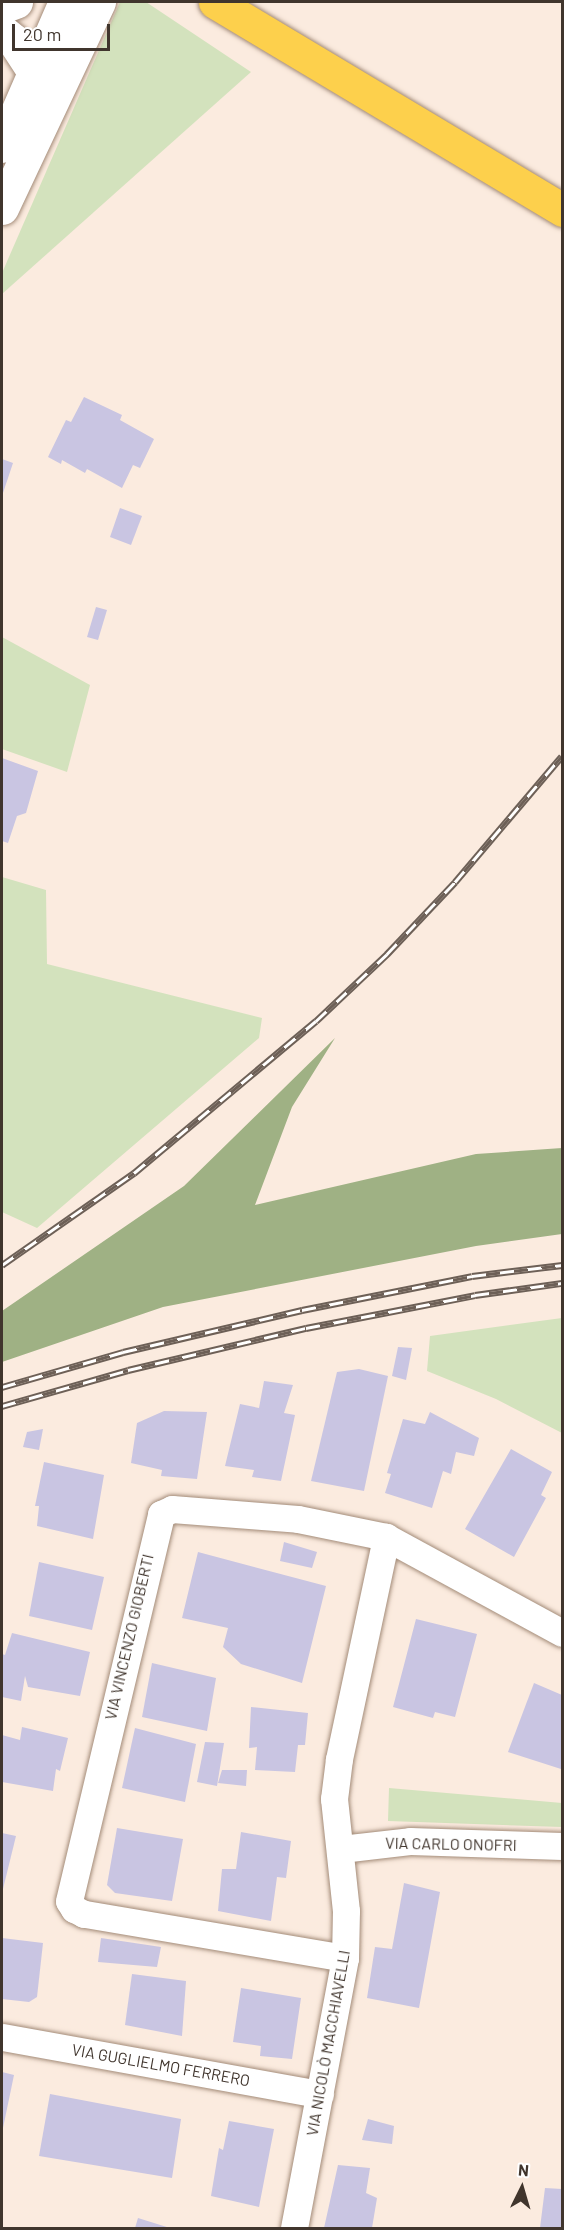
<!DOCTYPE html>
<meta charset="utf-8">
<style>
body{margin:0}
#map{position:relative;width:564px;height:2230px;overflow:hidden;background:#fbebdf;font-family:Barlow,sans-serif}
div>[style]{position:absolute}
.green>*{inset:0;background:#d3e2bd}
.forest>*{inset:0;background:#9fb184}
.building>*{inset:0;background:#c9c5e2}
.roads{filter:drop-shadow(0 0 2px #a38b78) drop-shadow(0 0 2px #a38b78)}
.street>*{height:27px;margin:-13.5px;padding:0 13.5px;transform-origin:13.5px;border-radius:13.5px;background:#fff}
.secondary>*{height:33px;margin:-16.5px;padding:0 16.5px;transform-origin:16.5px;border-radius:16.5px;background:#fff}
.highway>*{height:33px;margin:-16.5px;padding:0 16.5px;transform-origin:16.5px;border-radius:16.5px;background:#fdd04c}
.rail>*{height:7px;margin-top:-3.5px;transform-origin:0;background:repeating-linear-gradient(90deg,#fff 0 14px,#6d6057 0 28px);box-sizing:border-box;border-block:2px solid #6d6057}
span{translate:-50% -50%;white-space:nowrap;text-align:center;line-height:1.15;-webkit-text-stroke:5px #fff;paint-order:stroke}
.street-label{font-size:16px;color:#40352d}
.frame{position:absolute;inset:0;border:3px solid #40352d;pointer-events:none}
.north{position:absolute;left:492px;top:2158px;width:60px;height:60px;-webkit-text-stroke:4px #fff;paint-order:stroke;rotate:5deg;font-size:16px;font-weight:700;line-height:24px;text-align:center;color:#40352d}
.north::after{content:'';display:block;margin:auto;width:21px;height:27px;background:#40352d;clip-path:polygon(50% 0,100% 100%,50% 72%,0 100%)}
.scale{position:absolute;left:12px;top:24px;width:98px;height:27px;box-sizing:border-box;border:3px solid #40352d;border-top:0;padding-left:8px;font-size:18px;line-height:21px;white-space:nowrap;color:#40352d;-webkit-text-stroke:4px #fff;paint-order:stroke}
</style>
<div id="map">
<div class="green">
<i style="clip-path:polygon(120px 2px,146px 2px,251px 72px,2px 294px,2px 273px)"></i>
<i style="clip-path:polygon(2px 637px,90px 685px,67px 772px,2px 749px)"></i>
<i style="clip-path:polygon(2px 877px,46px 890px,47px 964px,262px 1018px,259px 1038px,37px 1228px,2px 1212px)"></i>
<i style="clip-path:polygon(562px 1318px,562px 1433px,496px 1399px,427px 1371px,430px 1336px)"></i>
<i style="clip-path:polygon(389px 1788px,562px 1803px,562px 1827px,388px 1821px)"></i>
</div>
<div class="forest">
<i style="clip-path:polygon(335px 1038px,292px 1107px,255px 1205px,476px 1154px,562px 1148px,562px 1234px,476px 1246px,163px 1307px,2px 1362px,2px 1311px,184px 1186px)"></i>
</div>
<div class="building">
<i style="clip-path:polygon(84px 397px,122px 415px,120px 420px,154px 439px,140px 468px,133px 465px,122px 488px,87px 469px,85px 473px,62px 460px,61px 464px,48px 457px,66px 420px,71px 422px)"></i>
<i style="clip-path:polygon(2px 459px,13px 463px,2px 496px)"></i>
<i style="clip-path:polygon(120px 508px,142px 516px,131px 545px,110px 537px)"></i>
<i style="clip-path:polygon(96px 607px,107px 610px,98px 640px,87px 637px)"></i>
<i style="clip-path:polygon(2px 758px,38px 771px,26px 813px,17px 816px,8px 843px,2px 841px)"></i>
<i style="clip-path:polygon(398px 1347px,412px 1348px,406px 1380px,392px 1376px)"></i>
<i style="clip-path:polygon(359px 1369px,388px 1376px,364px 1491px,311px 1481px,337px 1372px)"></i>
<i style="clip-path:polygon(264px 1381px,293px 1385px,284px 1413px,295px 1415px,281px 1481px,252px 1477px,254px 1470px,225px 1466px,240px 1404px,259px 1408px)"></i>
<i style="clip-path:polygon(164px 1411px,207px 1412px,197px 1479px,161px 1476px,162px 1470px,131px 1463px,137px 1423px)"></i>
<i style="clip-path:polygon(430px 1412px,479px 1438px,474px 1456px,456px 1452px,451px 1474px,443px 1471px,432px 1508px,385px 1493px,391px 1474px,387px 1473px,403px 1419px,425px 1424px)"></i>
<i style="clip-path:polygon(43px 1429px,39px 1450px,23px 1447px,27px 1432px)"></i>
<i style="clip-path:polygon(511px 1449px,552px 1472px,541px 1495px,546px 1498px,514px 1557px,465px 1529px)"></i>
<i style="clip-path:polygon(44px 1462px,104px 1475px,93px 1539px,37px 1526px,39px 1506px,35px 1506px)"></i>
<i style="clip-path:polygon(284px 1542px,317px 1552px,312px 1568px,280px 1561px)"></i>
<i style="clip-path:polygon(198px 1552px,326px 1586px,302px 1683px,241px 1664px,223px 1647px,228px 1628px,182px 1618px)"></i>
<i style="clip-path:polygon(39px 1562px,104px 1577px,92px 1630px,29px 1616px)"></i>
<i style="clip-path:polygon(416px 1619px,477px 1634px,455px 1717px,435px 1712px,433px 1718px,393px 1707px)"></i>
<i style="clip-path:polygon(12px 1633px,90px 1652px,80px 1696px,28px 1687px,25px 1676px,21px 1701px,2px 1697px,2px 1654px,5px 1655px)"></i>
<i style="clip-path:polygon(152px 1663px,216px 1678px,207px 1731px,142px 1717px)"></i>
<i style="clip-path:polygon(534px 1683px,562px 1695px,561px 1769px,508px 1752px)"></i>
<i style="clip-path:polygon(251px 1707px,308px 1713px,305px 1745px,298px 1745px,295px 1772px,255px 1770px,257px 1747px,249px 1748px)"></i>
<i style="clip-path:polygon(22px 1727px,68px 1738px,60px 1771px,56px 1769px,53px 1791px,2px 1782px,2px 1735px,20px 1740px)"></i>
<i style="clip-path:polygon(135px 1728px,196px 1744px,185px 1802px,122px 1788px)"></i>
<i style="clip-path:polygon(205px 1742px,224px 1743px,217px 1786px,197px 1782px)"></i>
<i style="clip-path:polygon(222px 1770px,247px 1770px,246px 1786px,218px 1783px)"></i>
<i style="clip-path:polygon(117px 1828px,183px 1839px,172px 1901px,115px 1893px,107px 1885px)"></i>
<i style="clip-path:polygon(241px 1832px,291px 1841px,286px 1878px,277px 1877px,271px 1921px,218px 1911px,222px 1869px,236px 1869px)"></i>
<i style="clip-path:polygon(2px 1833px,16px 1836px,2px 1893px)"></i>
<i style="clip-path:polygon(404px 1883px,440px 1892px,419px 2008px,367px 1998px,375px 1947px,392px 1949px)"></i>
<i style="clip-path:polygon(2px 1938px,43px 1943px,37px 1997px,29px 2002px,2px 1999px)"></i>
<i style="clip-path:polygon(101px 1938px,161px 1947px,157px 1967px,98px 1962px)"></i>
<i style="clip-path:polygon(132px 1974px,186px 1981px,182px 2036px,125px 2025px)"></i>
<i style="clip-path:polygon(241px 1988px,301px 1998px,292px 2059px,260px 2056px,261px 2046px,233px 2042px)"></i>
<i style="clip-path:polygon(2px 2072px,14px 2075px,3px 2128px,2px 2128px)"></i>
<i style="clip-path:polygon(50px 2094px,181px 2119px,172px 2178px,39px 2156px)"></i>
<i style="clip-path:polygon(368px 2119px,394px 2126px,392px 2144px,362px 2140px)"></i>
<i style="clip-path:polygon(229px 2121px,274px 2129px,259px 2207px,211px 2196px,219px 2148px,223px 2150px)"></i>
<i style="clip-path:polygon(338px 2165px,370px 2168px,366px 2193px,377px 2198px,372px 2228px,324px 2228px)"></i>
<i style="clip-path:polygon(545px 2188px,562px 2189px,562px 2228px,540px 2228px)"></i>
<i style="clip-path:polygon(138px 2218px,170px 2228px,135px 2228px)"></i>
</div>
<div class="roads">
<div class="street">
<i style="left:341px;top:1849px;width:69px;rotate:-6.6deg"></i>
<i style="left:410px;top:1841px;width:152px;rotate:1.9deg"></i>
<i style="left:345px;top:1958px;width:265px;rotate:-170.4deg"></i>
<i style="left:84px;top:1914px;width:11px;rotate:-153deg"></i>
<i style="left:74px;top:1909px;width:9px;rotate:-122deg"></i>
<i style="left:69px;top:1901px;width:398px;rotate:-76.6deg"></i>
<i style="left:161px;top:1514px;width:12px;rotate:-24deg"></i>
<i style="left:172px;top:1509px;width:126px;rotate:4.5deg"></i>
<i style="left:298px;top:1519px;width:90px;rotate:11.6deg"></i>
<i style="left:386px;top:1537px;width:200px;rotate:28.6deg"></i>
<i style="left:2px;top:2037px;width:323px;rotate:10.2deg"></i>
<i style="left:294px;top:2228px;width:275px;rotate:-79.3deg"></i>
<i style="left:345px;top:1958px;width:47px;rotate:-88.8deg"></i>
<i style="left:346px;top:1911px;width:113px;rotate:-96.1deg"></i>
<i style="left:334px;top:1799px;width:40px;rotate:-82.9deg"></i>
<i style="left:339px;top:1759px;width:227px;rotate:-78deg"></i>
</div>
<div class="secondary">
<i style="left:2px;top:7px;width:15px;rotate:-20deg"></i>
<i style="left:2px;top:31px;width:14px;rotate:39deg"></i>
<i style="left:13px;top:40px;width:38px;rotate:57deg"></i>
<i style="left:34px;top:72px;width:38px;rotate:92deg"></i>
<i style="left:33px;top:110px;width:18px;rotate:119deg"></i>
<i style="left:2px;top:146px;width:157px;rotate:-66.4deg"></i>
<i style="left:2px;top:208px;width:228px;rotate:-64.8deg"></i>
</div>
<div class="highway">
<i style="left:215px;top:2px;width:405px;rotate:30.9deg"></i>
</div>
</div>
<div class="rail">
<i style="left:2px;top:1265px;width:161px;rotate:-34.9deg"></i>
<i style="left:134px;top:1173px;width:237px;rotate:-39.9deg"></i>
<i style="left:316px;top:1021px;width:98px;rotate:-43.3deg"></i>
<i style="left:387px;top:954px;width:99px;rotate:-46.6deg"></i>
<i style="left:455px;top:882px;width:165px;rotate:-49.7deg"></i>
<i style="left:2px;top:1387px;width:126px;rotate:-16.1deg"></i>
<i style="left:123px;top:1352px;width:184px;rotate:-13.2deg"></i>
<i style="left:302px;top:1310px;width:173px;rotate:-11.3deg"></i>
<i style="left:472px;top:1276px;width:91px;rotate:-7deg"></i>
<i style="left:2px;top:1406px;width:131px;rotate:-15.9deg"></i>
<i style="left:128px;top:1370px;width:183px;rotate:-13.3deg"></i>
<i style="left:306px;top:1328px;width:172px;rotate:-11deg"></i>
<i style="left:475px;top:1295px;width:88px;rotate:-7.9deg"></i>
</div>
<div class="street-label">
<span style="left:129px;top:1637px;rotate:-77deg">VIA VINCENZO GIOBERTI</span>
<span style="left:451px;top:1844px;rotate:1deg">VIA CARLO ONOFRI</span>
<span style="left:328px;top:2043px;rotate:-80deg">VIA NICOLÒ MACCHIAVELLI</span>
<span style="left:161px;top:2065px;rotate:10deg">VIA GUGLIELMO FERRERO</span>
</div>
<div class="frame"></div>
<div class="north">N</div>
<div class="scale">20 m</div>
</div>
